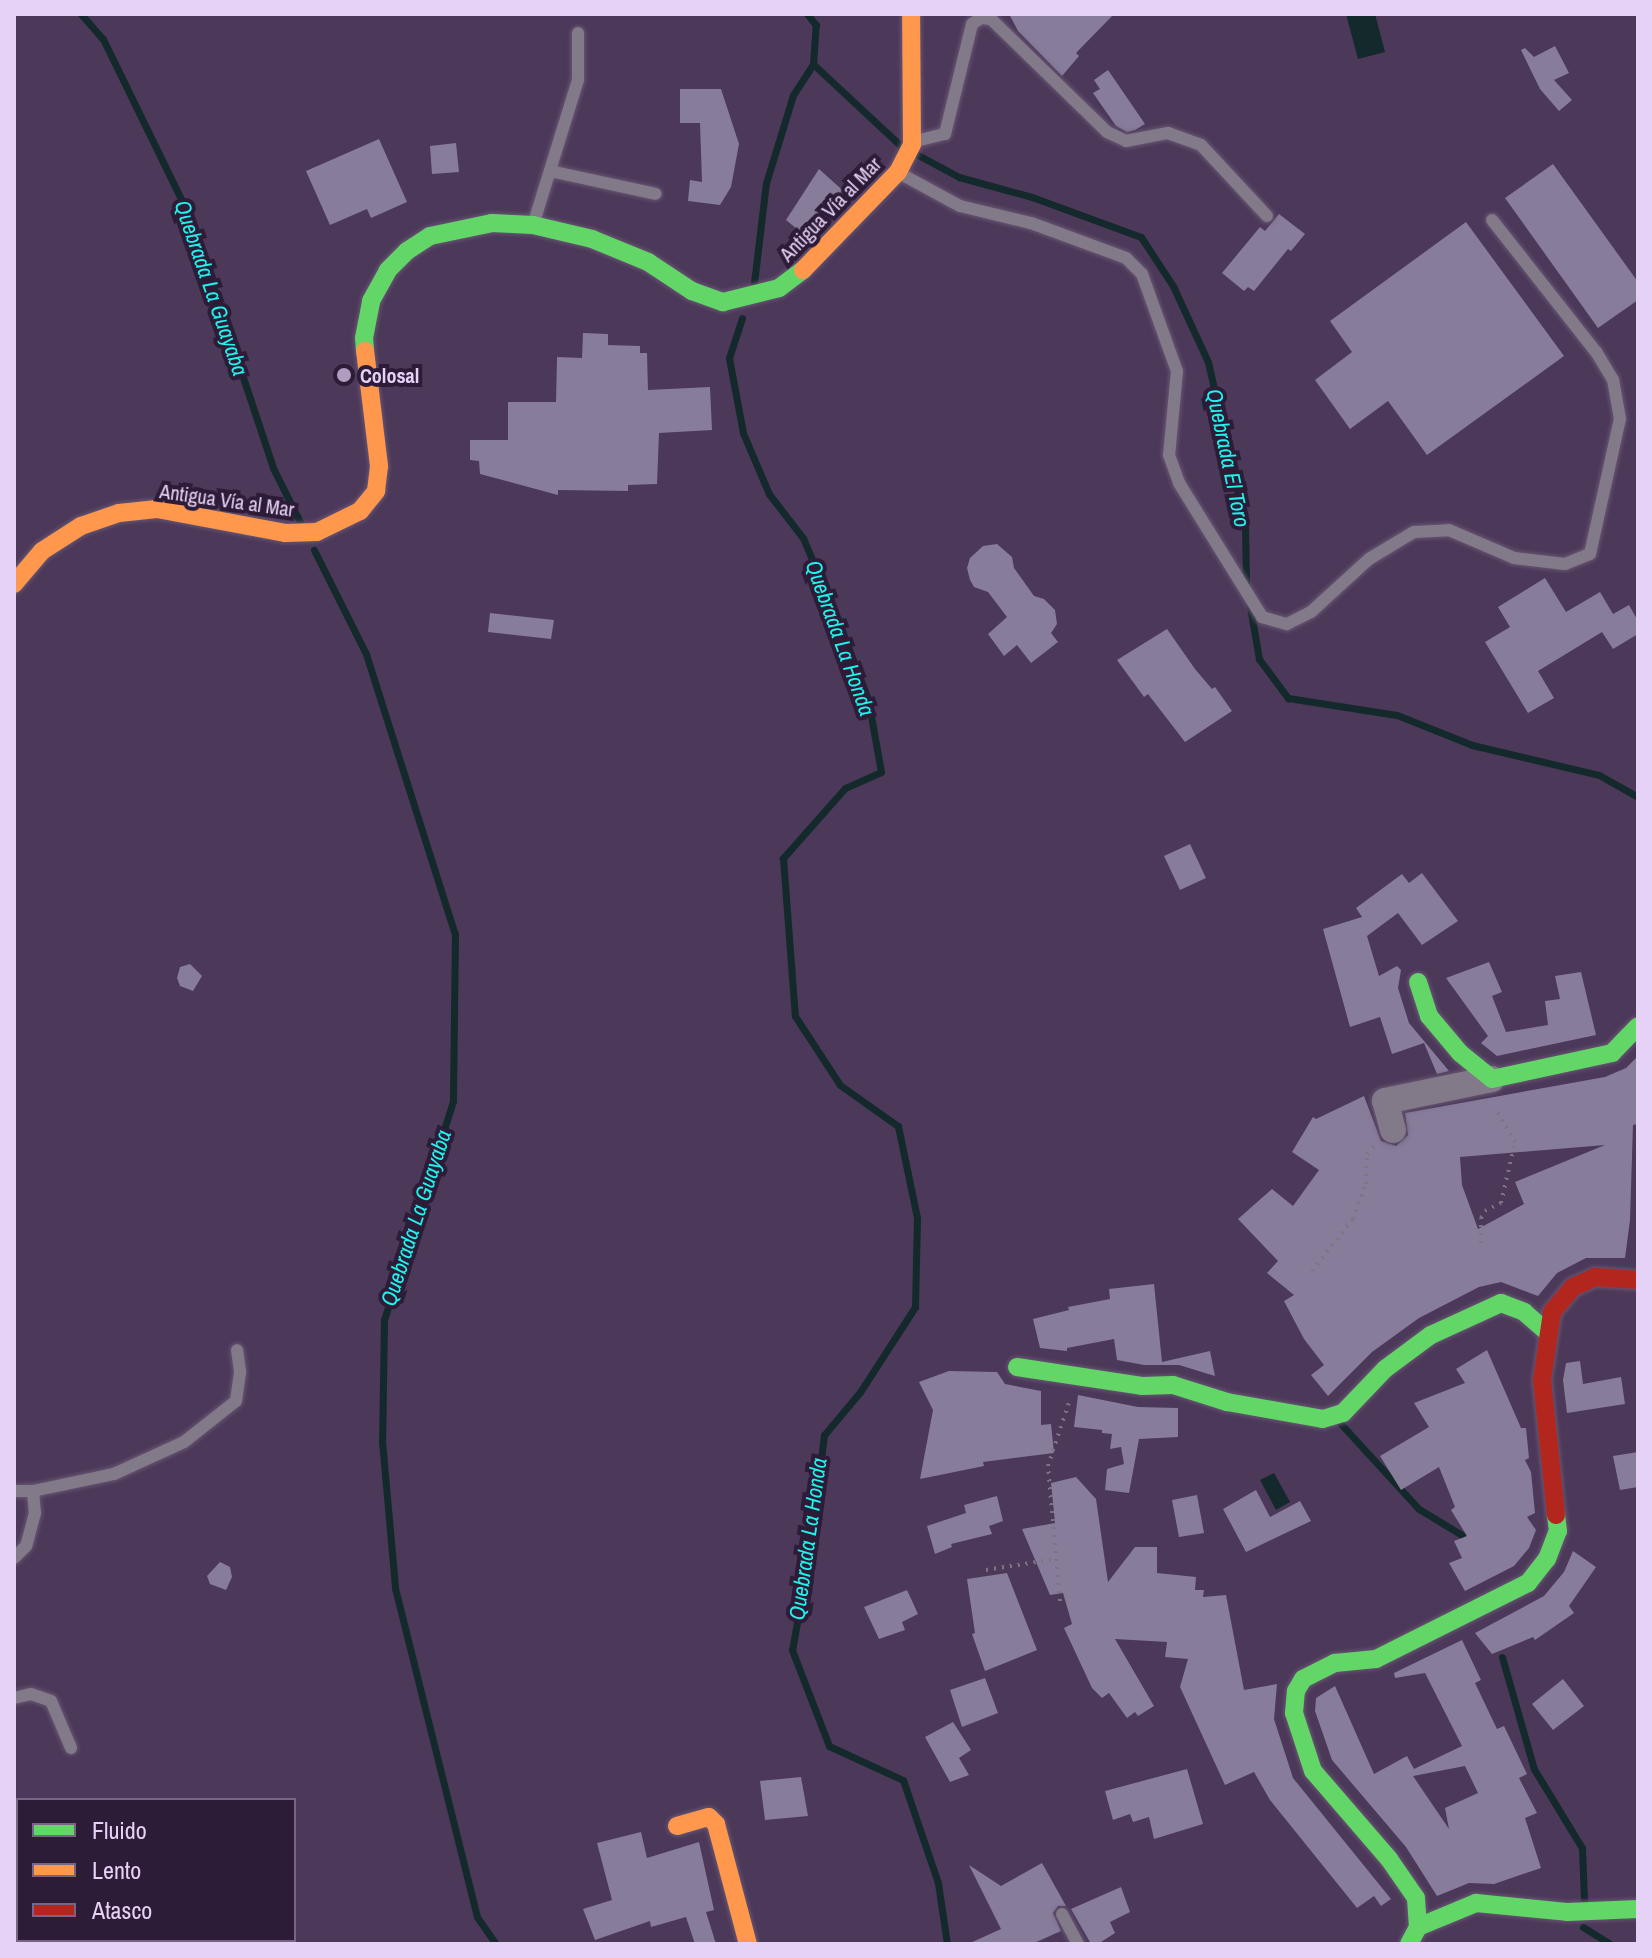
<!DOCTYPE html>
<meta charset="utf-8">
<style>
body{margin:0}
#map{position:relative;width:1652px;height:1958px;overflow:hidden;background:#4c3859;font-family:"Archivo Narrow",sans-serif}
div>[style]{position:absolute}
.water>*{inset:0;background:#14292b}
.stream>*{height:7px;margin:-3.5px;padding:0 3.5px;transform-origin:3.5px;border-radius:3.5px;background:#14292b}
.building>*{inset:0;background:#877c9a}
.path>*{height:4px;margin-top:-2px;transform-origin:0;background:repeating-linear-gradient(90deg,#7d7484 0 2px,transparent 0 8px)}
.roads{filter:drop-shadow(0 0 2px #675673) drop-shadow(0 0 2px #675673)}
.lane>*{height:12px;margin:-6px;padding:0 6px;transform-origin:6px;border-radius:6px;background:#827a89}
.street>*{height:26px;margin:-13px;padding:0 13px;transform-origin:13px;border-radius:13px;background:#827a89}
.fast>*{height:18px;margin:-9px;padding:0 9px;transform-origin:9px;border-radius:9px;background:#63d668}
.slow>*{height:18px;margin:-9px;padding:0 9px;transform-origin:9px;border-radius:9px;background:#ff974d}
.jam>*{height:18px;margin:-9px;padding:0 9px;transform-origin:9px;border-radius:9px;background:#b3261e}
.dots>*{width:22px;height:22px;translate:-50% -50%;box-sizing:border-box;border:4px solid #2c1c38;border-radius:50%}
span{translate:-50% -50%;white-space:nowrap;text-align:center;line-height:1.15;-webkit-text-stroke:8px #2c1c38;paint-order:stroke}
.street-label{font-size:20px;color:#e6d2f6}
.poi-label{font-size:20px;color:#e6d2f6;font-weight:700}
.left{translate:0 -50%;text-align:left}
.water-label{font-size:22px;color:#1ef6ed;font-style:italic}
.frame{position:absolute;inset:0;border:16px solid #e6d2f6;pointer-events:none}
.legend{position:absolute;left:16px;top:1798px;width:280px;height:144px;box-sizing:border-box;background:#2c1c38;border:2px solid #766584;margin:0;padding:10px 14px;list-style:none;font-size:24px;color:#e6d2f6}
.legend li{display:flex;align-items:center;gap:16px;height:40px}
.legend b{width:40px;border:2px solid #766584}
</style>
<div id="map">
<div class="water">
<i style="clip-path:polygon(1346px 14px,1375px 14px,1385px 52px,1358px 59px)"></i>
<i style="clip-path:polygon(1274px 1473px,1290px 1502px,1276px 1510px,1260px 1480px)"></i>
</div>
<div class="stream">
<i style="left:81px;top:14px;width:33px;rotate:49deg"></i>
<i style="left:103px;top:39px;width:196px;rotate:64deg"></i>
<i style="left:189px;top:215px;width:267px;rotate:71.6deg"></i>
<i style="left:273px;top:468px;width:60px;rotate:63.4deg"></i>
<i style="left:813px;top:64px;width:119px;rotate:43deg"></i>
<i style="left:918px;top:155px;width:47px;rotate:28.2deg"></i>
<i style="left:959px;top:177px;width:76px;rotate:15.3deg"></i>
<i style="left:1032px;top:197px;width:116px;rotate:20.2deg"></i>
<i style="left:1141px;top:237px;width:59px;rotate:56.9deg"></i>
<i style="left:1173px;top:286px;width:84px;rotate:65.3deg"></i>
<i style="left:1208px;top:362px;width:167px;rotate:77.2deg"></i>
<i style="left:1245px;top:525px;width:60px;rotate:89deg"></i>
<i style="left:754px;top:283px;width:101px;rotate:-83.2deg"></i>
<i style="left:766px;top:183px;width:92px;rotate:-72.9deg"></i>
<i style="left:793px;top:95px;width:37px;rotate:-57deg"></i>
<i style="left:813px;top:64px;width:39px;rotate:-86deg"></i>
<i style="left:816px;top:25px;width:14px;rotate:-129deg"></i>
<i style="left:742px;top:318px;width:42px;rotate:108deg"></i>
<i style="left:729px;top:358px;width:76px;rotate:79.4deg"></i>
<i style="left:743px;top:433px;width:66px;rotate:66.9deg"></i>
<i style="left:769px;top:494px;width:56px;rotate:52.3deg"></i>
<i style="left:803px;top:538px;width:90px;rotate:67.1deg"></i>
<i style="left:838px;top:621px;width:84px;rotate:69deg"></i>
<i style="left:868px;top:699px;width:74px;rotate:79.9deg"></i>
<i style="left:881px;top:772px;width:39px;rotate:156deg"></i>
<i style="left:845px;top:788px;width:94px;rotate:131.5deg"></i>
<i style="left:783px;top:858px;width:158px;rotate:85.7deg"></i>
<i style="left:795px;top:1016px;width:82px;rotate:56.9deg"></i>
<i style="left:840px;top:1085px;width:71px;rotate:35.3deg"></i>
<i style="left:898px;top:1126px;width:94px;rotate:78.3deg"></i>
<i style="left:917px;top:1218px;width:89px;rotate:91.3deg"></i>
<i style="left:915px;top:1307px;width:101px;rotate:122.9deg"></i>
<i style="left:860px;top:1392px;width:56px;rotate:129.9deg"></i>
<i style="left:824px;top:1435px;width:128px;rotate:97.2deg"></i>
<i style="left:808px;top:1562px;width:89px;rotate:100.3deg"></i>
<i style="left:792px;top:1650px;width:103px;rotate:68.9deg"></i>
<i style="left:829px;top:1746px;width:81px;rotate:24.7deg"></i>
<i style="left:903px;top:1780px;width:109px;rotate:71.2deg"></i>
<i style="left:938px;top:1883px;width:62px;rotate:81.6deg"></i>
<i style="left:314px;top:550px;width:116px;rotate:63.4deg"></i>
<i style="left:366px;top:654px;width:294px;rotate:72.4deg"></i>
<i style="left:455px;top:934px;width:167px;rotate:90.7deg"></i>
<i style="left:453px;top:1101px;width:230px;rotate:107.5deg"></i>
<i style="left:384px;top:1320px;width:121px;rotate:90.9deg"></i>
<i style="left:382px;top:1441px;width:148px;rotate:84.9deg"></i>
<i style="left:395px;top:1588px;width:339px;rotate:76deg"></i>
<i style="left:477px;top:1917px;width:33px;rotate:55deg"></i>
<i style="left:1249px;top:601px;width:59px;rotate:80.2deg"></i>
<i style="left:1259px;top:659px;width:49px;rotate:53.4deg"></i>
<i style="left:1288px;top:698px;width:110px;rotate:8.9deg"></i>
<i style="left:1397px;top:715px;width:81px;rotate:21.8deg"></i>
<i style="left:1472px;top:745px;width:130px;rotate:13.3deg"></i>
<i style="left:1599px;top:775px;width:45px;rotate:29.4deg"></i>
<i style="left:1341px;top:1424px;width:115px;rotate:47.5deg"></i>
<i style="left:1419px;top:1509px;width:50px;rotate:31.2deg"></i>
<i style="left:1502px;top:1657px;width:116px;rotate:74.1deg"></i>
<i style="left:1534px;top:1769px;width:92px;rotate:58.7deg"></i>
<i style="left:1582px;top:1848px;width:53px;rotate:87.8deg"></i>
<i style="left:1583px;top:1927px;width:32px;rotate:32deg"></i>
</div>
<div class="building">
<i style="clip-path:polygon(1009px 14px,1114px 14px,1076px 53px,1079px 56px,1062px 76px,1018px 31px)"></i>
<i style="clip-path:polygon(1555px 46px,1569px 73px,1554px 80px,1572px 100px,1559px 111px,1540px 89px,1521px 50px,1525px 48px,1534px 57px)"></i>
<i style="clip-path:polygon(1108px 70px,1145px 124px,1135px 130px,1127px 132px,1116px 126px,1093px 93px,1100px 89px,1094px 80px)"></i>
<i style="clip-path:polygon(680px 89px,721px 89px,739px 144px,731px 187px,720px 205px,688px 201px,690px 180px,702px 182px,700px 123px,680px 123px)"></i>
<i style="clip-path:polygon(379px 139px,407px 202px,371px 218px,367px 209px,330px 225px,306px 171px)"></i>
<i style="clip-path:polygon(456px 143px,459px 172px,432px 174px,430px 146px)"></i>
<i style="clip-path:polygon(1553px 164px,1638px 282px,1638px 300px,1598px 328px,1505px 198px)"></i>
<i style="clip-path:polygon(819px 169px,849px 196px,808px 238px,786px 220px)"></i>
<i style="clip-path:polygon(1279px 214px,1305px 234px,1291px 251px,1288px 249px,1254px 291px,1248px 287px,1244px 291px,1222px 273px,1260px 227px,1265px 231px)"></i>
<i style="clip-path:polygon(1466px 222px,1564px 356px,1427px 455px,1388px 401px,1350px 429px,1315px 380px,1352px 352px,1330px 321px)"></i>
<i style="clip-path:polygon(583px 333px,608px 334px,608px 345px,640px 346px,640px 353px,647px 353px,648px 390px,710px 387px,712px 430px,659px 433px,657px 484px,628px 485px,628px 491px,558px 490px,558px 495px,480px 474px,479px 461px,470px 460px,470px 440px,508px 440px,508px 402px,556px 402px,557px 357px,582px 358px)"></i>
<i style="clip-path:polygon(997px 544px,1012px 557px,1014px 568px,1034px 596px,1044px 599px,1055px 610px,1057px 624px,1051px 633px,1058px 642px,1031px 663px,1017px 645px,1004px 656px,988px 634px,1007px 617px,988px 592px,974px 587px,970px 580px,967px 568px,970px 558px,983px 546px)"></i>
<i style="clip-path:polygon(1545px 578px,1566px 612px,1600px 592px,1613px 614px,1629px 605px,1638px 621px,1638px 634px,1613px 649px,1602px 632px,1538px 671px,1554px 698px,1528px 713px,1485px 642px,1510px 627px,1498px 607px)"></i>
<i style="clip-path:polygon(490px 613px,554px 620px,551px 639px,488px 632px)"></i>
<i style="clip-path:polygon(1167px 629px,1195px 669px,1212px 689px,1215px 687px,1232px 711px,1185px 742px,1148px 694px,1144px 697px,1117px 660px)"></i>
<i style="clip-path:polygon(1190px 844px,1206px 878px,1180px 890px,1164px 856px)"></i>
<i style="clip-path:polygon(1422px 873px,1458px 921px,1422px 945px,1398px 913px,1367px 936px,1379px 976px,1397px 966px,1401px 970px,1398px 988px,1409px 1023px,1449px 1071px,1437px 1074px,1424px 1043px,1392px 1054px,1380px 1017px,1350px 1027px,1323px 929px,1362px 917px,1356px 908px,1402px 874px,1409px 883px)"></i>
<i style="clip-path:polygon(1489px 962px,1502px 992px,1492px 996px,1506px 1032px,1548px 1025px,1545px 1001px,1560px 999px,1555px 976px,1581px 972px,1596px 1035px,1497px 1056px,1481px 1043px,1488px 1036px,1446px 978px)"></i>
<i style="clip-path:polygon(190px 964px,202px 976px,193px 991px,180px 986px,177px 978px,180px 967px)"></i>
<i style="clip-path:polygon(evenodd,1638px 1056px,1638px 1124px,1633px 1125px,1630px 1220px,1625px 1258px,1586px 1258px,1557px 1273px,1538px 1296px,1501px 1282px,1479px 1287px,1419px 1318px,1372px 1352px,1328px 1396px,1311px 1375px,1324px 1365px,1304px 1339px,1284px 1301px,1294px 1295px,1267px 1273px,1278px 1261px,1238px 1219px,1272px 1189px,1293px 1206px,1319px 1170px,1292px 1152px,1313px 1117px,1316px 1119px,1364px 1096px,1381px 1141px,1396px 1146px,1408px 1135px,1405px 1113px,1605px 1077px,1626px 1068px,1638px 1056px,1605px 1145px,1515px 1182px,1524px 1204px,1478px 1229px,1462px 1185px,1460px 1157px,1605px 1145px)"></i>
<i style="clip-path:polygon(1154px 1284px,1162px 1362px,1210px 1351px,1215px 1376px,1179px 1365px,1144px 1365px,1117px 1360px,1114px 1339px,1067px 1348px,1067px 1351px,1040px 1348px,1033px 1319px,1069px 1310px,1068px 1307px,1110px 1299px,1109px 1289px)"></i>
<i style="clip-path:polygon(1487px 1350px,1521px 1428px,1526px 1428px,1529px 1458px,1525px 1460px,1531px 1472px,1535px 1513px,1527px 1517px,1536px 1530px,1529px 1548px,1514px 1566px,1465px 1591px,1449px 1563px,1462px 1558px,1454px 1541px,1467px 1536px,1451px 1510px,1455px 1507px,1439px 1467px,1401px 1490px,1380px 1456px,1429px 1427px,1414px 1403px,1465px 1383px,1456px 1369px)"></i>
<i style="clip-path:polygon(1580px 1361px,1583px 1384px,1621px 1377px,1625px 1404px,1567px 1413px,1563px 1380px,1566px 1363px)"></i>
<i style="clip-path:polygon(949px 1371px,997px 1372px,1005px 1384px,1041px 1391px,1041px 1425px,1051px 1424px,1054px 1453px,983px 1462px,984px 1466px,920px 1479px,933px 1410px,919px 1382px)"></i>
<i style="clip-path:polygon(1078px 1395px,1138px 1407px,1178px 1408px,1178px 1437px,1139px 1439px,1129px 1493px,1105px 1490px,1107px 1469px,1124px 1464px,1121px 1447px,1110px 1449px,1112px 1434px,1102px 1433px,1102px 1430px,1074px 1427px)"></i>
<i style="clip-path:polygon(1638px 1452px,1638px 1487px,1620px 1490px,1613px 1456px)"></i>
<i style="clip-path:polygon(1076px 1477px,1096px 1499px,1108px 1582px,1135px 1547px,1157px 1547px,1157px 1573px,1196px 1577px,1195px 1590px,1204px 1590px,1203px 1597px,1226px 1595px,1244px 1690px,1277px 1684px,1274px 1719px,1293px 1778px,1391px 1899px,1381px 1906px,1374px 1896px,1357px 1908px,1270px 1800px,1254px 1772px,1225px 1785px,1180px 1687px,1188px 1659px,1165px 1657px,1167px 1642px,1115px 1639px,1154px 1706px,1138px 1716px,1135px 1712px,1127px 1718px,1109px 1693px,1102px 1698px,1092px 1688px,1064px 1628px,1072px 1624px,1063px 1593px,1050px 1595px,1022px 1529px,1055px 1523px,1051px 1483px)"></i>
<i style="clip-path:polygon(1256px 1490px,1270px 1517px,1300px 1501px,1311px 1521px,1246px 1552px,1223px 1509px)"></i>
<i style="clip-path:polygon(1197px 1495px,1204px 1533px,1179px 1537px,1172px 1500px)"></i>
<i style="clip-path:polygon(997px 1496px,1003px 1521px,989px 1526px,992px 1534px,951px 1544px,952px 1547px,935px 1554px,927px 1526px,966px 1513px,964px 1505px)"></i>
<i style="clip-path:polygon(1573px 1551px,1596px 1567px,1569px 1606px,1574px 1613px,1535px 1640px,1533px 1637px,1492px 1654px,1475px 1633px,1544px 1596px,1564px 1572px)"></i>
<i style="clip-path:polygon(220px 1562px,230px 1567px,232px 1577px,226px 1590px,210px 1584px,207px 1576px)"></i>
<i style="clip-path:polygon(1007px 1573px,1037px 1650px,985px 1671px,972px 1634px,975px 1633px,967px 1579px)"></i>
<i style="clip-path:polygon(907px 1590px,918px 1614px,902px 1622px,905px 1630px,879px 1639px,864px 1607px)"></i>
<i style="clip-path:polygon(evenodd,1462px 1640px,1481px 1680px,1475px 1683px,1497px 1729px,1504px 1726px,1527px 1774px,1519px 1778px,1537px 1813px,1525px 1818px,1541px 1868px,1494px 1884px,1469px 1883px,1437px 1896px,1406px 1847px,1332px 1760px,1315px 1711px,1316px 1698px,1335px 1686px,1374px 1774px,1407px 1756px,1414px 1769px,1462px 1746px,1425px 1673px,1395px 1678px,1394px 1673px,1462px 1640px,1465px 1766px,1478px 1793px,1445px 1808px,1449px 1829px,1413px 1776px,1465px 1766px)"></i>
<i style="clip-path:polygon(985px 1678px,998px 1713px,962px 1727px,950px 1690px)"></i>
<i style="clip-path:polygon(1563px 1679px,1584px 1706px,1553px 1730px,1532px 1704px)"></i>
<i style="clip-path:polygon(953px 1722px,971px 1750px,959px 1758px,969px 1775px,950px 1782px,925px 1737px)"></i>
<i style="clip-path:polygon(1187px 1769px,1203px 1824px,1154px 1839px,1149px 1817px,1133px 1822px,1130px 1814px,1113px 1820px,1105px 1791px)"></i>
<i style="clip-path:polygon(801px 1777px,808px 1816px,765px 1820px,760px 1781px)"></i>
<i style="clip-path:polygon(641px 1832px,647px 1858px,699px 1842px,714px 1910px,706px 1912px,716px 1944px,695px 1944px,686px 1917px,651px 1927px,650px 1921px,595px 1940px,583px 1909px,612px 1900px,597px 1843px)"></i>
<i style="clip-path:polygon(1042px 1863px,1066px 1906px,1058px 1906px,1053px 1913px,1061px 1931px,1032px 1944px,968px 1944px,1001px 1929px,969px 1865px,1001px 1886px)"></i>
<i style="clip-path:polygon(1121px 1887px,1130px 1912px,1110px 1922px,1115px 1933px,1098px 1944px,1091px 1944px,1071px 1909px)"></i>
</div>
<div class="path">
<i style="left:1481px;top:1243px;width:25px;rotate:-90deg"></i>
<i style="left:1481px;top:1218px;width:8px;rotate:-60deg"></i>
<i style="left:1485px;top:1211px;width:18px;rotate:-27deg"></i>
<i style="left:1501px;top:1203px;width:63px;rotate:-77.1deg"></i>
<i style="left:1515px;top:1142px;width:39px;rotate:-120deg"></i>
<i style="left:1312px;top:1271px;width:66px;rotate:-51.7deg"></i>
<i style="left:1353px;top:1219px;width:37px;rotate:-70deg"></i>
<i style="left:1366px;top:1184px;width:30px;rotate:-88deg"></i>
<i style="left:1367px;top:1154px;width:13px;rotate:-48deg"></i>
<i style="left:986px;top:1570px;width:70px;rotate:-9.1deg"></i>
<i style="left:1060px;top:1601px;width:136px;rotate:-95.1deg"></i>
<i style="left:1048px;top:1466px;width:71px;rotate:-71.8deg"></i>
</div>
<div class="roads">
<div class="lane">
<i style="left:916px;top:141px;width:30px;rotate:-14deg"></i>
<i style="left:945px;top:134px;width:113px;rotate:-76.2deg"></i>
<i style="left:972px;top:24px;width:11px;rotate:-34deg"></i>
<i style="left:981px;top:18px;width:10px;rotate:6deg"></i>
<i style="left:991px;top:19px;width:162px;rotate:44.2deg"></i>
<i style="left:1107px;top:132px;width:21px;rotate:25deg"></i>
<i style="left:1126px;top:141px;width:43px;rotate:-10.8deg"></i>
<i style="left:1168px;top:133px;width:35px;rotate:20deg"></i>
<i style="left:1201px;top:145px;width:97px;rotate:47.1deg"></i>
<i style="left:550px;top:171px;width:108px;rotate:12.2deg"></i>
<i style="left:901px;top:174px;width:67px;rotate:28.5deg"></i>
<i style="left:960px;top:206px;width:73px;rotate:13.5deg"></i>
<i style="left:1031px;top:223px;width:101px;rotate:20.2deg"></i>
<i style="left:1126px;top:258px;width:23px;rotate:45deg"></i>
<i style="left:1142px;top:274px;width:103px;rotate:70.2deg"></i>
<i style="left:1177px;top:371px;width:84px;rotate:95.4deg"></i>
<i style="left:1169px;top:455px;width:30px;rotate:70deg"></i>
<i style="left:1179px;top:483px;width:158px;rotate:58.2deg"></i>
<i style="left:1262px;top:617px;width:26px;rotate:16deg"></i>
<i style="left:1287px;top:624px;width:28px;rotate:-27deg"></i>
<i style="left:1312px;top:611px;width:77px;rotate:-42.4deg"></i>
<i style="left:1369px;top:559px;width:52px;rotate:-31deg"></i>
<i style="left:1414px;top:532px;width:35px;rotate:-3deg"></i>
<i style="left:1449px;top:530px;width:71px;rotate:23.3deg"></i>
<i style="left:1514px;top:558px;width:51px;rotate:6.7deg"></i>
<i style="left:1565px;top:564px;width:27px;rotate:-22deg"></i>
<i style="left:1590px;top:554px;width:138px;rotate:-77.5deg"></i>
<i style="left:1620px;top:419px;width:40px;rotate:-100deg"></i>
<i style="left:1613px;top:380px;width:33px;rotate:-121deg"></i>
<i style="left:1596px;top:352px;width:168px;rotate:-128.2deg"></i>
<i style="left:534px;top:222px;width:149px;rotate:-72.8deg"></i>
<i style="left:578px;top:80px;width:47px;rotate:-90deg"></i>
<i style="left:14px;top:1491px;width:19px"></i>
<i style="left:33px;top:1491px;width:22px;rotate:85deg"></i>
<i style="left:35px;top:1513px;width:34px;rotate:105deg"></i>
<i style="left:26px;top:1546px;width:17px;rotate:135deg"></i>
<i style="left:33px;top:1491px;width:83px;rotate:-11.9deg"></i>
<i style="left:114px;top:1474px;width:77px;rotate:-24.6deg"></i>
<i style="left:184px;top:1442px;width:66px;rotate:-38.3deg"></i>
<i style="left:236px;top:1401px;width:30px;rotate:-82deg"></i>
<i style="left:240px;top:1371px;width:21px;rotate:-98deg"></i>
<i style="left:14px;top:1698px;width:17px;rotate:-13deg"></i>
<i style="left:31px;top:1694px;width:21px;rotate:19deg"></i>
<i style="left:51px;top:1701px;width:51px;rotate:66.9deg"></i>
<i style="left:1062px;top:1914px;width:34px;rotate:62deg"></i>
</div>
<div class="street">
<i style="left:1393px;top:1130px;width:30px;rotate:-105deg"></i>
<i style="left:1385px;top:1101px;width:109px;rotate:-11.6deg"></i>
</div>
<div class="fast">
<i style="left:365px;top:351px;width:13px;rotate:-94deg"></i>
<i style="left:364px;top:338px;width:38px;rotate:-79deg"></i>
<i style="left:371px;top:301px;width:35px;rotate:-61deg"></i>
<i style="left:388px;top:270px;width:27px;rotate:-45deg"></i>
<i style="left:407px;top:251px;width:27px;rotate:-33deg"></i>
<i style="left:430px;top:236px;width:63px;rotate:-11.8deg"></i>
<i style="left:492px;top:223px;width:41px;rotate:2.8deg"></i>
<i style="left:533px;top:225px;width:61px;rotate:13.3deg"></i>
<i style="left:592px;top:239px;width:61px;rotate:22.3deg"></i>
<i style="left:648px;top:262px;width:53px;rotate:33.4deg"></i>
<i style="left:692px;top:291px;width:33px;rotate:20deg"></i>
<i style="left:723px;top:302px;width:58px;rotate:-14deg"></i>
<i style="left:779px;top:288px;width:30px;rotate:-37deg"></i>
<i style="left:1418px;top:982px;width:36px;rotate:72deg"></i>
<i style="left:1429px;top:1016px;width:48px;rotate:50deg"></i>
<i style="left:1460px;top:1053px;width:41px;rotate:39.1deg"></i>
<i style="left:1492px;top:1079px;width:123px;rotate:-12.2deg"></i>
<i style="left:1612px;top:1053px;width:37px;rotate:-46deg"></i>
<i style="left:1017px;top:1367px;width:126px;rotate:8.6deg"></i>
<i style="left:1142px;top:1386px;width:31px;rotate:-2deg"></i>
<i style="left:1173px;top:1385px;width:57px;rotate:17.5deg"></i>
<i style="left:1227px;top:1402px;width:97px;rotate:10deg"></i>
<i style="left:1323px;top:1419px;width:21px;rotate:-17deg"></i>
<i style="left:1343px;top:1413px;width:61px;rotate:-46.3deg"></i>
<i style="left:1385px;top:1369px;width:57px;rotate:-36.5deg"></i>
<i style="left:1431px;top:1335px;width:77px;rotate:-24.6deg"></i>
<i style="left:1501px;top:1303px;width:25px;rotate:21deg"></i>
<i style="left:1524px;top:1312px;width:29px;rotate:41deg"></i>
<i style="left:1418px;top:1927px;width:63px;rotate:-22.5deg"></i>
<i style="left:1476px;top:1903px;width:91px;rotate:5.6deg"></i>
<i style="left:1567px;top:1912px;width:71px;rotate:-2.4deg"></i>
<i style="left:1409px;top:1944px;width:19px;rotate:-62deg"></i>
<i style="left:1418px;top:1927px;width:29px;rotate:-94deg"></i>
<i style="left:1416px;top:1898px;width:47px;rotate:-124.7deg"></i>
<i style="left:1389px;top:1859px;width:116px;rotate:-130.8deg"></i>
<i style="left:1313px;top:1771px;width:61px;rotate:-108.1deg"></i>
<i style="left:1294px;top:1713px;width:22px;rotate:-85deg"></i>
<i style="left:1296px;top:1691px;width:14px;rotate:-60deg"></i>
<i style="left:1303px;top:1679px;width:36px;rotate:-27deg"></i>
<i style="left:1335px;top:1663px;width:41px;rotate:-5.6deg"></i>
<i style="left:1376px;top:1659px;width:170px;rotate:-26.6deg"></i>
<i style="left:1528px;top:1583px;width:31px;rotate:-52deg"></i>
<i style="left:1547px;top:1559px;width:30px;rotate:-69deg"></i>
<i style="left:1558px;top:1531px;width:16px;rotate:-97deg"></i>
</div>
<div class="slow">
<i style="left:803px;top:270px;width:136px;rotate:-45.9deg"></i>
<i style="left:898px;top:172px;width:31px;rotate:-63deg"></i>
<i style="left:912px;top:144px;width:130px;rotate:-90.4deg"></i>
<i style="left:14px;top:584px;width:43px;rotate:-49.7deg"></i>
<i style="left:42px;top:551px;width:46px;rotate:-32.7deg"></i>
<i style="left:81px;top:526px;width:40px;rotate:-18.9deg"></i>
<i style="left:119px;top:513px;width:38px;rotate:-6deg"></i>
<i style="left:157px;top:509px;width:130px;rotate:10.6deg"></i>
<i style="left:285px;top:533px;width:32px;rotate:-2deg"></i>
<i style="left:317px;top:532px;width:48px;rotate:-26deg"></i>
<i style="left:360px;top:511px;width:26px;rotate:-51deg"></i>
<i style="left:376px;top:491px;width:25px;rotate:-83deg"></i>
<i style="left:379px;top:466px;width:116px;rotate:-96.9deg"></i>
<i style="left:677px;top:1826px;width:33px;rotate:-16deg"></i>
<i style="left:709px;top:1817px;width:10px;rotate:45deg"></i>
<i style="left:716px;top:1824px;width:124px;rotate:75.1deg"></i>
</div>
<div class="jam">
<i style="left:1556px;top:1515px;width:136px;rotate:-95.9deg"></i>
<i style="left:1542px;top:1380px;width:69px;rotate:-81.6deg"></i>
<i style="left:1552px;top:1312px;width:33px;rotate:-50deg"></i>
<i style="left:1573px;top:1287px;width:24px;rotate:-24deg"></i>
<i style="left:1595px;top:1277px;width:43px;rotate:4deg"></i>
</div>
</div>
<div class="dots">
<i style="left:344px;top:375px;background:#b09cbf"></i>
</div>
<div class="street-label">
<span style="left:830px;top:209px;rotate:-46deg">Antigua Vía al Mar</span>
<span style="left:227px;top:500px;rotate:8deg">Antigua Vía al Mar</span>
</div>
<div class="poi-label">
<span class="left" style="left:360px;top:375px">Colosal</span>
</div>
<div class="water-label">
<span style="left:211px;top:288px;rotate:71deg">Quebrada La Guayaba</span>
<span style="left:1228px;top:458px;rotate:78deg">Quebrada El Toro</span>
<span style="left:840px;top:638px;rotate:70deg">Quebrada La Honda</span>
<span style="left:416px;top:1218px;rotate:-72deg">Quebrada La Guayaba</span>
<span style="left:808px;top:1539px;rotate:-82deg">Quebrada La Honda</span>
</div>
<div class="frame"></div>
<ul class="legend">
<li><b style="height:10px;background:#63d668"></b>Fluido</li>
<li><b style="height:10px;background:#ff974d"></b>Lento</li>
<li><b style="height:10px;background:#b3261e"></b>Atasco</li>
</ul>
</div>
